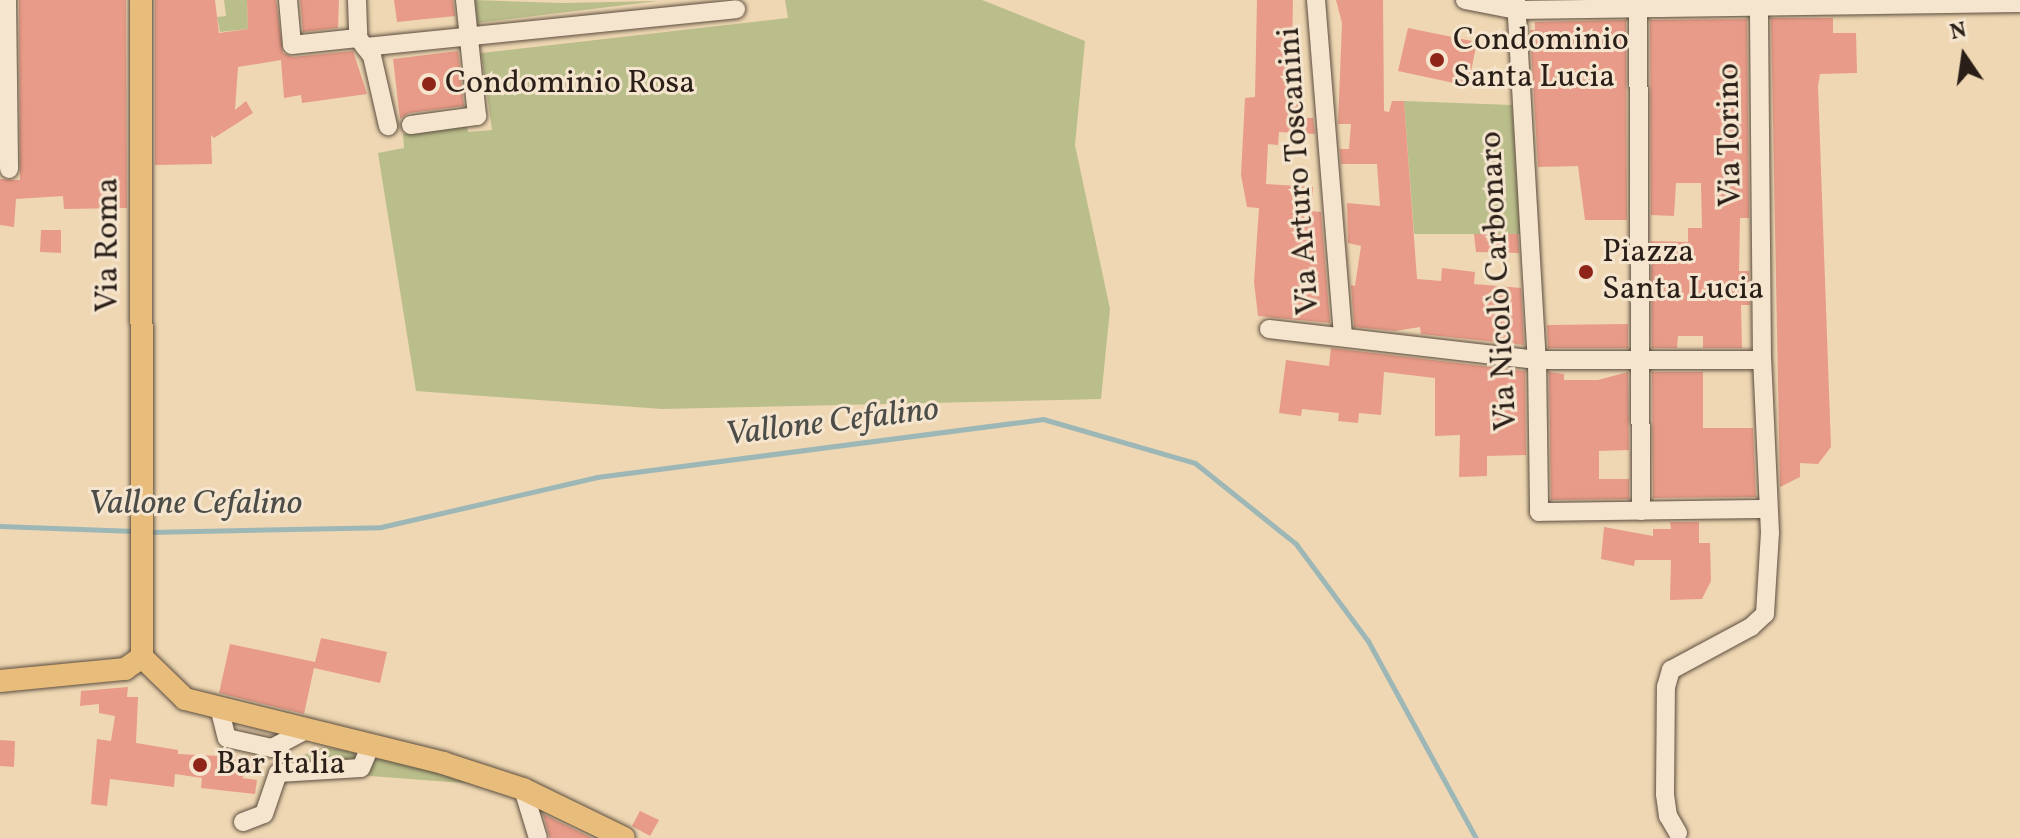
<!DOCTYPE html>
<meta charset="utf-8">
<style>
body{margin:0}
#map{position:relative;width:2020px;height:838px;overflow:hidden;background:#efd7b3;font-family:Vollkorn,serif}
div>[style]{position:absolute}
.green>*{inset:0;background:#babe8b}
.stream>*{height:5px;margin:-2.5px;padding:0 2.5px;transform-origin:2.5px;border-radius:2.5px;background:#9db7b7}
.building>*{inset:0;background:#e89b88}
.roads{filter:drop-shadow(0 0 2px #5b4d3f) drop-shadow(0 0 2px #5b4d3f)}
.minor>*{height:18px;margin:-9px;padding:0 9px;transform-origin:9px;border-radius:9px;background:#f5e5ce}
.major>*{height:22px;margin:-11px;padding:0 11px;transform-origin:11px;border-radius:11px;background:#e8bc7a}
.dots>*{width:22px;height:22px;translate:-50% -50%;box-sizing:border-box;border:4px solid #f5e5ce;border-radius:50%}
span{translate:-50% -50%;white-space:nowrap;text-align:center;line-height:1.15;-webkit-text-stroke:6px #f5e5ce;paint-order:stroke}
.poi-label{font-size:32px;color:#2a1f18}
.left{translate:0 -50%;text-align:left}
.street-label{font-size:32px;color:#2a1f18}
.water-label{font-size:34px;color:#4c4d48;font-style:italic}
.north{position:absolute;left:1924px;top:16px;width:80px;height:80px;-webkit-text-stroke:6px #f5e5ce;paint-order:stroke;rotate:347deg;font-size:22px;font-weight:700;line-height:32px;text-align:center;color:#2a1f18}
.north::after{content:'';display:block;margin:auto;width:28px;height:36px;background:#2a1f18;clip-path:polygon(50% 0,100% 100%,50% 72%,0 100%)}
</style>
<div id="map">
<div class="green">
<i style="clip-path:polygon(224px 0,247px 0,248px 29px,220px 32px,217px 17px,226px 16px)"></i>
<i style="clip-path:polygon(475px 0,563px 3px,658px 1px,477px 23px)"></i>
<i style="clip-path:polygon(785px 0,982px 0,1085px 41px,1075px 145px,1110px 309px,1101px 399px,662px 409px,416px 391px,378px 153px,404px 148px,403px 134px,467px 125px,468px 132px,492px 130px,481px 53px,788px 18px)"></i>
<i style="clip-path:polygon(1404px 101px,1512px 105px,1520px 234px,1414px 234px)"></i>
<i style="clip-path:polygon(324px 747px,353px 752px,360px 761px,272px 767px)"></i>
<i style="clip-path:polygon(376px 756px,463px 777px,476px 784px,357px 775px,371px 768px)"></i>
</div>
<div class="stream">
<i style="left:0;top:526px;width:135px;rotate:2.1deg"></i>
<i style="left:149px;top:532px;width:232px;rotate:-1.2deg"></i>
<i style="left:381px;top:527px;width:222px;rotate:-13deg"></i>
<i style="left:597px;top:477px;width:450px;rotate:-7.4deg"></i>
<i style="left:1043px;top:419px;width:158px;rotate:16.1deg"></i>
<i style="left:1195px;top:463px;width:129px;rotate:38.7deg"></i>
<i style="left:1296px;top:544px;width:121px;rotate:53.4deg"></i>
<i style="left:1368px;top:641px;width:225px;rotate:61.3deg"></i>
</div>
<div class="building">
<i style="clip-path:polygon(19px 0,126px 0,127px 208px,64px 209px,63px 196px,16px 199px,14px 227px,0 225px,0 179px,20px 180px)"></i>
<i style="clip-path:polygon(155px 0,215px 0,219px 33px,248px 29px,247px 0,276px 0,283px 53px,293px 57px,353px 51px,367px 94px,302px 103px,301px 95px,284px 98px,281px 60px,238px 67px,235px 110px,246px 101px,253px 113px,214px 138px,211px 135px,212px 164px,155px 165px)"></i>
<i style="clip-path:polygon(300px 0,339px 0,338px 28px,303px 32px)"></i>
<i style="clip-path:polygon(394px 0,453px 0,455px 16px,397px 22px)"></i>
<i style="clip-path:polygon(1257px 0,1293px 0,1291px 98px,1299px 99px,1299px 118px,1313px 118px,1315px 134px,1279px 132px,1278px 145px,1268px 144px,1266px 184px,1313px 187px,1311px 211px,1321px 212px,1330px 323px,1258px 316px,1254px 282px,1259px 208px,1247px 207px,1241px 175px,1245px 98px,1255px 97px)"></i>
<i style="clip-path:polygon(1336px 0,1383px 0,1384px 111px,1389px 112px,1392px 101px,1404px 101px,1417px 279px,1441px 281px,1442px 268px,1475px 272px,1474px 284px,1521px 288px,1524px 345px,1421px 334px,1420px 327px,1395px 331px,1354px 327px,1351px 285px,1355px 286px,1361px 246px,1348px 243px,1347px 203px,1380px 206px,1377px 164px,1341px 164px,1340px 149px,1349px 149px,1351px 124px,1338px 124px,1342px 23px)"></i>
<i style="clip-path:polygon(1771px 18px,1833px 18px,1833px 33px,1856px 33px,1857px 73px,1820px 74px,1818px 86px,1831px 447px,1818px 464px,1800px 463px,1800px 477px,1780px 487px)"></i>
<i style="clip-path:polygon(1747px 19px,1749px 218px,1740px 218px,1739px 271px,1749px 271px,1750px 305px,1741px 305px,1742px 348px,1703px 348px,1703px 336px,1678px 336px,1677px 348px,1652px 348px,1651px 241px,1688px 242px,1688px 228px,1702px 228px,1701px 183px,1676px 183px,1674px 216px,1651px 215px,1650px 20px)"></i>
<i style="clip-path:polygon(1626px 20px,1627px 220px,1585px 220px,1578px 166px,1538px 167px,1530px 30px,1535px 30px,1535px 22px)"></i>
<i style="clip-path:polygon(1408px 28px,1477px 42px,1468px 86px,1398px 71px)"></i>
<i style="clip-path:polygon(458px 51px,464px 106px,409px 113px,400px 119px,393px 59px)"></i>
<i style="clip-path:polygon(41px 230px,61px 230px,61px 253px,40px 252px)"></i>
<i style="clip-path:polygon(1474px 234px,1518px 234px,1519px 253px,1476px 252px)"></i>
<i style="clip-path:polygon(1628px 324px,1628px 348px,1548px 348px,1547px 325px)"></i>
<i style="clip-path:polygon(1331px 348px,1525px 371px,1526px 455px,1487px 456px,1487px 476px,1459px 477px,1460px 435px,1435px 436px,1435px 378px,1384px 372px,1381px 415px,1359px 413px,1358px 423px,1338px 421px,1339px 413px,1302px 409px,1301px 416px,1279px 413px,1286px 360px,1329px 366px)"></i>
<i style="clip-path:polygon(1549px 372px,1564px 374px,1564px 380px,1598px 380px,1628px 372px,1629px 450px,1599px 451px,1599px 479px,1629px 479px,1629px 499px,1551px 500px)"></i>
<i style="clip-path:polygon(1652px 372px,1703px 372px,1703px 428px,1753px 428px,1756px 497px,1653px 498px)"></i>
<i style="clip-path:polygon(1670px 522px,1699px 522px,1699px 543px,1710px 543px,1711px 581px,1702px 599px,1670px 600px,1671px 560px,1635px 560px,1634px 566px,1601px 559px,1604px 527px,1653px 536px,1653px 529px,1671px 529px)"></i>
<i style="clip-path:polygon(321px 638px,387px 652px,380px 683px,314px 668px,304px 714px,219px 693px,230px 644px,315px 662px)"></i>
<i style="clip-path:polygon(128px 687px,127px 697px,138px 697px,136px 743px,178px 750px,178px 754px,261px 758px,242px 778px,257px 780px,255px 794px,201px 788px,202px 778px,175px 774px,174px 787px,110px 779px,107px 806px,91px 804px,97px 739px,111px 741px,115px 716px,99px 713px,99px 704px,80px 706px,81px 691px)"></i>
<i style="clip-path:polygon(0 740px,15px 741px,14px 767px,0 766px)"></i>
<i style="clip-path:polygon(640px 811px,659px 820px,650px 836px,632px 826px)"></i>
<i style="clip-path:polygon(543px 814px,592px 838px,550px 838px)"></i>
</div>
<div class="roads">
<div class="minor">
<i style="left:7px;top:0;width:169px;rotate:89.3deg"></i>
<i style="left:288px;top:0;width:45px;rotate:84.9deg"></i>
<i style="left:292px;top:45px;width:66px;rotate:-6.1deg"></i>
<i style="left:357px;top:0;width:38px;rotate:88deg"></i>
<i style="left:358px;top:38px;width:23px;rotate:52deg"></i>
<i style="left:372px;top:56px;width:72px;rotate:77.1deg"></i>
<i style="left:1316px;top:0;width:338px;rotate:85.4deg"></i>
<i style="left:1465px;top:0;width:52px;rotate:11.1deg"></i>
<i style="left:1516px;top:10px;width:504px;rotate:-0.8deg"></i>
<i style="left:1516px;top:0;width:361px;rotate:86.7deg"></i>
<i style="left:1537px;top:360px;width:152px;rotate:89.2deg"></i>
<i style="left:1539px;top:512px;width:229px;rotate:-0.8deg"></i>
<i style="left:1638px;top:0;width:511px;rotate:89.66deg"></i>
<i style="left:365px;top:47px;width:373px;rotate:-5.8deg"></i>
<i style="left:411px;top:125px;width:67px;rotate:-7.8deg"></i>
<i style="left:477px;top:116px;width:117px;rotate:-95.9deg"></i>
<i style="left:1269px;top:329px;width:270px;rotate:6.6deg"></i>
<i style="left:1537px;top:360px;width:225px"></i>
<i style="left:219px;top:707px;width:32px;rotate:76deg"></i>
<i style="left:227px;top:738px;width:46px;rotate:12.5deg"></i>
<i style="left:272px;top:748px;width:41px;rotate:-27.8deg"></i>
<i style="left:523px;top:789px;width:51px;rotate:73deg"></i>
<i style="left:243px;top:822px;width:22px;rotate:-21deg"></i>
<i style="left:264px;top:814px;width:43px;rotate:-71.1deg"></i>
<i style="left:278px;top:773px;width:83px;rotate:-3.4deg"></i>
<i style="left:361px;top:768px;width:25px;rotate:-67deg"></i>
<i style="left:1678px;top:833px;width:20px;rotate:-120deg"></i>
<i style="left:1668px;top:816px;width:22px;rotate:-98deg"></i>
<i style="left:1665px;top:794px;width:107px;rotate:-89.5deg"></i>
<i style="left:1666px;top:687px;width:18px;rotate:-74deg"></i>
<i style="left:1671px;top:670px;width:91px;rotate:-28.3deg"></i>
<i style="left:1751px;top:627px;width:19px;rotate:-43deg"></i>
<i style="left:1765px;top:614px;width:81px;rotate:-86.5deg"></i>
<i style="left:1770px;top:533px;width:173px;rotate:-92.6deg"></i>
<i style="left:1762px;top:360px;width:360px;rotate:-90.5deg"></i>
</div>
<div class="major">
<i style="left:141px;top:0;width:657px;rotate:89.91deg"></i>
<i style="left:142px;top:657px;width:60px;rotate:44.3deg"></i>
<i style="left:185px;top:699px;width:266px;rotate:13.9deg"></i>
<i style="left:443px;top:763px;width:84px;rotate:18deg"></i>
<i style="left:523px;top:789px;width:112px;rotate:25.9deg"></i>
<i style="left:0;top:681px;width:126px;rotate:-5.5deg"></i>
<i style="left:125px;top:669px;width:21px;rotate:-35deg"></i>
</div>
</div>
<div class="dots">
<i style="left:1437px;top:60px;background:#8f2418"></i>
<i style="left:429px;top:84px;background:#8f2418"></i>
<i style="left:1586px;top:272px;background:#8f2418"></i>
<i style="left:200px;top:765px;background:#8f2418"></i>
</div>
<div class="poi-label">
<span class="left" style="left:1453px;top:60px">Condominio<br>Santa Lucia</span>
<span class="left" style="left:445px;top:84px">Condominio Rosa</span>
<span class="left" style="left:1602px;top:272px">Piazza<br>Santa Lucia</span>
<span class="left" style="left:216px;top:765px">Bar Italia</span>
</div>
<div class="street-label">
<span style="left:1731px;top:135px;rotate:-91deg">Via Torino</span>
<span style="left:1300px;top:171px;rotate:-94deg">Via Arturo Toscanini</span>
<span style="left:109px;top:245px;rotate:-90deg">Via Roma</span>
<span style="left:1500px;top:281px;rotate:-93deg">Via Nicolò Carbonaro</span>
</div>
<div class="water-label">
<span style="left:832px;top:423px;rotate:-7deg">Vallone Cefalino</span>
<span style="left:195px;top:505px">Vallone Cefalino</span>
</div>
<div class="north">N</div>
</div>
